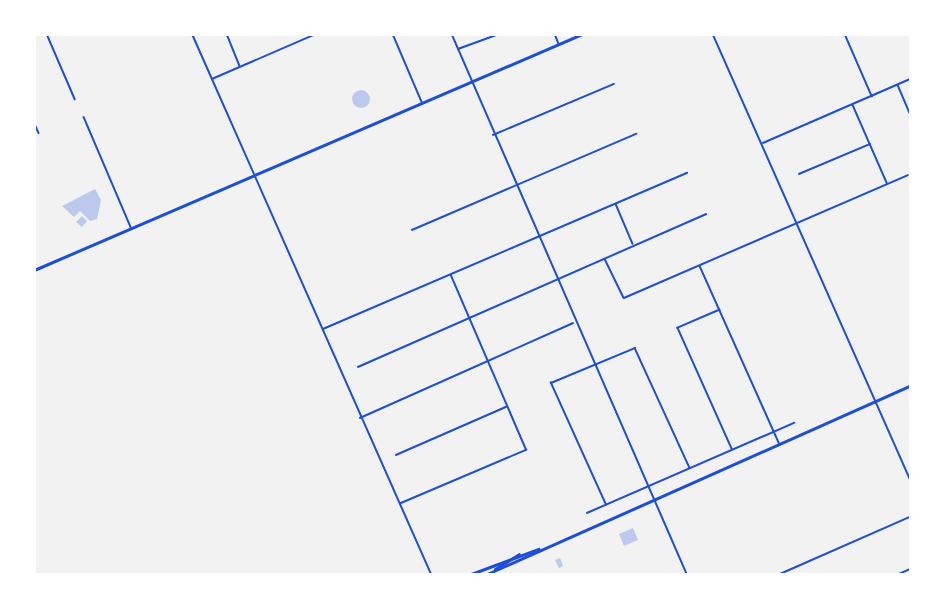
<!DOCTYPE html>
<style>
body{margin:0}
#map{position:relative;width:945px;height:609px;overflow:hidden;background:#f2f2f2;font-family:Karla,sans-serif}
div>[style]{position:absolute}
.building>*{inset:0;background:#bdc9ec}
.round{border-radius:50%}
.minor>*{height:1.5px;margin:-0.75px;padding:0 0.75px;transform-origin:0.75px;border-radius:0.75px;background:#1d4ed8}
.tertiary>*{height:2px;margin:-1px;padding:0 1px;transform-origin:1px;border-radius:1px;background:#1d4ed8}
.secondary>*{height:3px;margin:-1.5px;padding:0 1.5px;transform-origin:1.5px;border-radius:1.5px;background:#1d4ed8}
.trunk>*{height:3px;margin:-1.5px;padding:0 1.5px;transform-origin:1.5px;border-radius:1.5px;background:#1d4ed8}
span{translate:-50% -50%;white-space:nowrap;text-align:center;line-height:1.15;-webkit-text-stroke:4.5px #fff;paint-order:stroke}
.frame{position:absolute;inset:0;border:36px solid #fff;pointer-events:none}
</style>
<div id="map">
<div class="building">
<i class="round" style="left:352px;top:90px;width:18px;height:18px"></i>
<i style="clip-path:polygon(95px 189px,101px 200px,97px 219px,90px 221px,80px 211px,74px 217px,62px 206px)"></i>
<i style="clip-path:polygon(82px 216px,87px 221px,82px 227px,76px 222px)"></i>
<i style="clip-path:polygon(633px 528px,638px 540px,624px 546px,619px 534px)"></i>
<i style="clip-path:polygon(560px 558px,563px 566px,559px 568px,555px 560px)"></i>
</div>
<div class="minor">
<i style="left:47px;top:34px;width:71px;rotate:66.7deg"></i>
<i style="left:227px;top:34px;width:35px;rotate:68deg"></i>
<i style="left:393px;top:34px;width:74px;rotate:66.9deg"></i>
<i style="left:452px;top:34px;width:589px;rotate:66.48deg"></i>
<i style="left:555px;top:34px;width:11px;rotate:68deg"></i>
<i style="left:713px;top:34px;width:487px;rotate:66.1deg"></i>
<i style="left:845px;top:34px;width:68px;rotate:66.5deg"></i>
<i style="left:458px;top:49px;width:44px;rotate:-20.1deg"></i>
<i style="left:212px;top:79px;width:113px;rotate:-23.4deg"></i>
<i style="left:898px;top:85px;width:30px;rotate:67deg"></i>
<i style="left:853px;top:105px;width:85px;rotate:66.4deg"></i>
<i style="left:84px;top:117px;width:120px;rotate:66.9deg"></i>
<i style="left:34px;top:122px;width:12px;rotate:66deg"></i>
<i style="left:493px;top:135px;width:131px;rotate:-22.9deg"></i>
<i style="left:763px;top:143px;width:160px;rotate:-23.5deg"></i>
<i style="left:799px;top:174px;width:77px;rotate:-22.9deg"></i>
<i style="left:616px;top:204px;width:43px;rotate:67deg"></i>
<i style="left:412px;top:230px;width:244px;rotate:-23.2deg"></i>
<i style="left:605px;top:259px;width:43px;rotate:64deg"></i>
<i style="left:624px;top:298px;width:309px;rotate:-23.4deg"></i>
<i style="left:700px;top:266px;width:194px;rotate:65.9deg"></i>
<i style="left:720px;top:310px;width:46px;rotate:156.8deg"></i>
<i style="left:678px;top:328px;width:133px;rotate:65.9deg"></i>
<i style="left:323px;top:329px;width:396px;rotate:-23.2deg"></i>
<i style="left:358px;top:367px;width:380px;rotate:-23.7deg"></i>
<i style="left:360px;top:418px;width:233px;rotate:-24deg"></i>
<i style="left:396px;top:455px;width:120px;rotate:-23.6deg"></i>
<i style="left:401px;top:503px;width:136px;rotate:-23deg"></i>
<i style="left:526px;top:450px;width:189px;rotate:-113.3deg"></i>
<i style="left:606px;top:505px;width:134px;rotate:-114.3deg"></i>
<i style="left:551px;top:383px;width:91px;rotate:-22.6deg"></i>
<i style="left:635px;top:348px;width:132px;rotate:65.4deg"></i>
<i style="left:587px;top:513px;width:226px;rotate:-23.5deg"></i>
<i style="left:780px;top:574px;width:142px;rotate:-23.7deg"></i>
<i style="left:899px;top:574px;width:12px;rotate:-24deg"></i>
</div>
<div class="tertiary">
<i style="left:192px;top:34px;width:591px;rotate:66.13deg"></i>
</div>
<div class="secondary">
<i style="left:34px;top:270px;width:597px;rotate:-23.3deg"></i>
</div>
<div class="trunk">
<i style="left:495px;top:569px;width:28px;rotate:-32deg"></i>
<i style="left:471px;top:574px;width:72px;rotate:-20.5deg"></i>
<i style="left:487px;top:574px;width:463px;rotate:-24deg"></i>
</div>
<div class="frame"></div>
</div>
